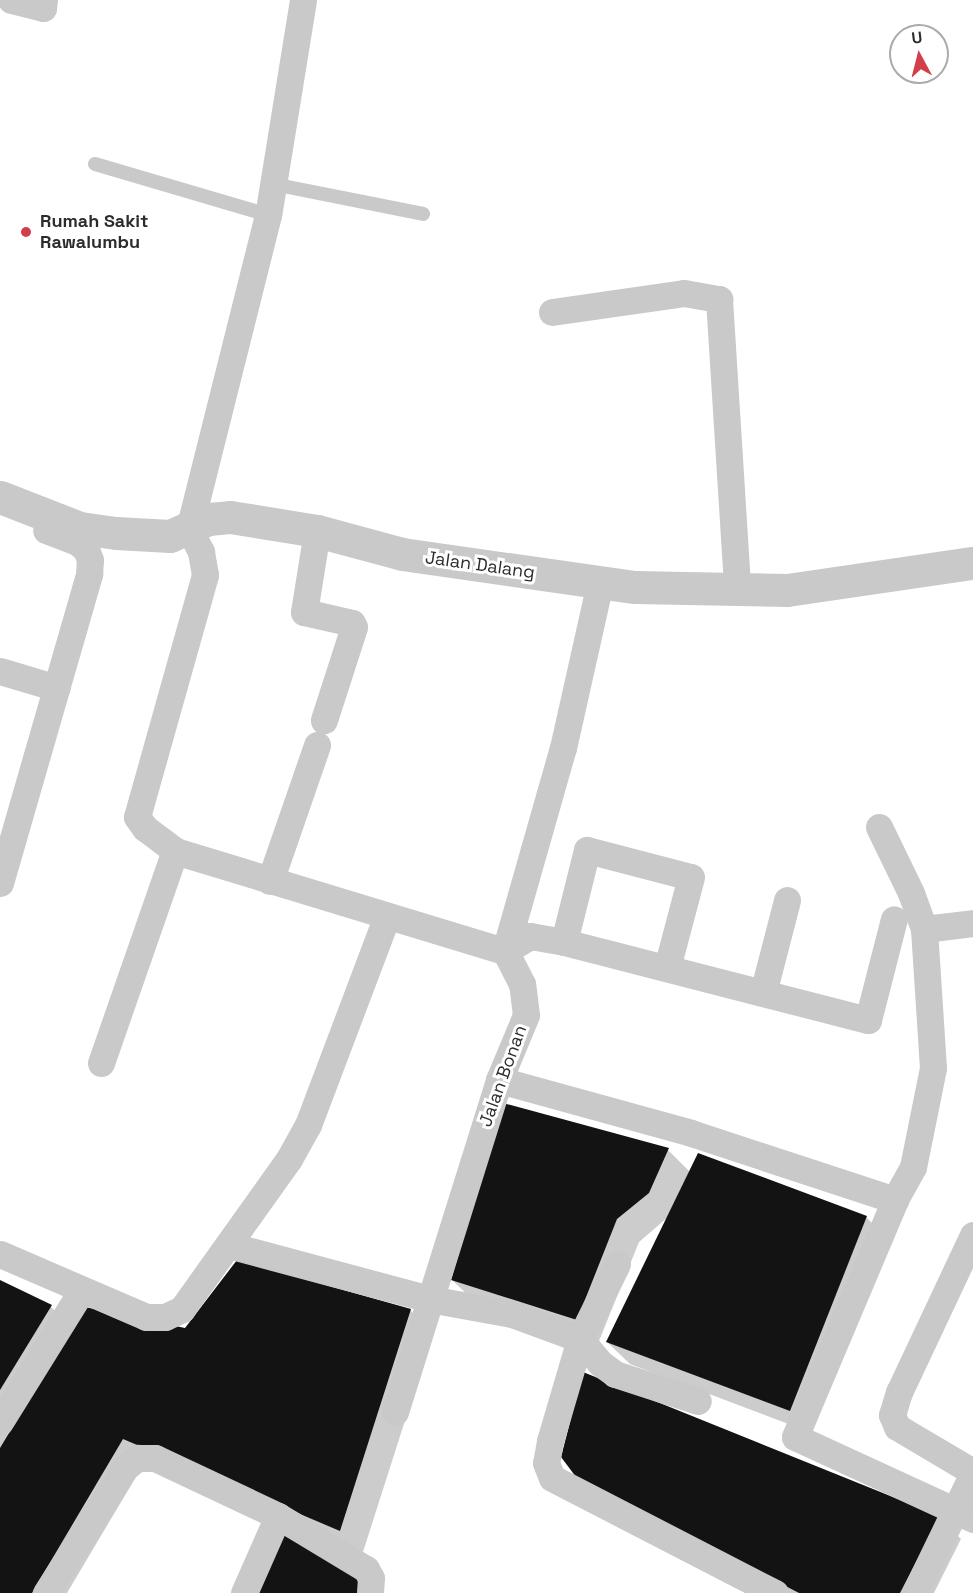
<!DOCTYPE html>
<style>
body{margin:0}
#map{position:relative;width:973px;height:1593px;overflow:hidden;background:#fff;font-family:"Space Grotesk",sans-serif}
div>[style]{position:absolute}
.shadow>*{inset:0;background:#0003}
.building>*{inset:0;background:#131313}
.service>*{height:14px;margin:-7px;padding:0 7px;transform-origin:7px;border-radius:7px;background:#c9c9c9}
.minor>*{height:27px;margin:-13.5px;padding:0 13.5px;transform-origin:13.5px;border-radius:13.5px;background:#c9c9c9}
.tertiary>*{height:33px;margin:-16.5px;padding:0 16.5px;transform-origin:16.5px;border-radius:16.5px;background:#c9c9c9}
.dots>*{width:16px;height:16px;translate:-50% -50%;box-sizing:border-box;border:3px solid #fff;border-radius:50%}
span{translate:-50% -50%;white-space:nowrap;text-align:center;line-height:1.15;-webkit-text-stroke:6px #fff;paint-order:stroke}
.poi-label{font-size:18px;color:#2c2c2c;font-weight:700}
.left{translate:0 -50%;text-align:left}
.street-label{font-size:18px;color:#2c2c2c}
.north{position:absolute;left:889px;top:24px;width:60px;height:60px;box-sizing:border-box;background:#fff;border:2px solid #ababab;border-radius:50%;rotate:353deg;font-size:16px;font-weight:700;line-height:24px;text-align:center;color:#2c2c2c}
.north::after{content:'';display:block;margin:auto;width:21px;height:27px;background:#d23f4a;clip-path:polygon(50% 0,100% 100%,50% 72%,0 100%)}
</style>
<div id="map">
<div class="shadow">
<i style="clip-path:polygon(668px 1150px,690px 1172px,866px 1217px,888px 1239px,812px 1433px,630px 1364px,607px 1342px,668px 1217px,639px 1242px,599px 1341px,475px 1302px,452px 1280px)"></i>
<i style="clip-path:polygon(0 1282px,51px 1307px,74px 1329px,185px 1330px,410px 1310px,433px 1333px,363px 1552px,146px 1460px,67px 1593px,0 1593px)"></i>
<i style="clip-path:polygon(601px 1499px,939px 1517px,961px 1539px,934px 1593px,781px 1593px)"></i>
</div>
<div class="building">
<i style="clip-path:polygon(503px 1103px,669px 1148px,649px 1193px,617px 1219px,577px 1320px,451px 1280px)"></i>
<i style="clip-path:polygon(698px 1153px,867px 1216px,790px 1411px,606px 1342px)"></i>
<i style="clip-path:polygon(237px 1260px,411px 1309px,340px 1531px,123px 1439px,32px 1593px,0 1593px,0 1448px,85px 1307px,185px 1328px)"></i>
<i style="clip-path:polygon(0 1280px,52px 1305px,0 1390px)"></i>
<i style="clip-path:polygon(583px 1372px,940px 1516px,900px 1593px,799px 1593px,576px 1477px,561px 1457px)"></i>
<i style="clip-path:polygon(282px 1534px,365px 1581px,359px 1593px,253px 1593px)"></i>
</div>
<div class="service">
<i style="left:95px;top:164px;width:180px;rotate:16.4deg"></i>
<i style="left:273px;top:184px;width:153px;rotate:11.3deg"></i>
</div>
<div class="minor">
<i style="left:11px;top:0;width:33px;rotate:14deg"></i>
<i style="left:43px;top:8px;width:8px;rotate:-83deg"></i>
<i style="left:303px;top:0;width:218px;rotate:99.2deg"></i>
<i style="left:268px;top:215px;width:324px;rotate:104.1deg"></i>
<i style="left:189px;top:529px;width:26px;rotate:62deg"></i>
<i style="left:201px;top:552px;width:23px;rotate:80deg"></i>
<i style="left:205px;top:575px;width:251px;rotate:105.7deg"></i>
<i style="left:137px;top:817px;width:14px;rotate:54deg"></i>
<i style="left:145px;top:828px;width:38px;rotate:37deg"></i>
<i style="left:175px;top:851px;width:345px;rotate:16.9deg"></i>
<i style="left:505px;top:951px;width:29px;rotate:-31deg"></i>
<i style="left:530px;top:936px;width:35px;rotate:10deg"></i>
<i style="left:564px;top:942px;width:314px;rotate:14.4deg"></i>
<i style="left:868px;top:1020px;width:104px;rotate:-75.6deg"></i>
<i style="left:552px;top:312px;width:133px;rotate:-8.2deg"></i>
<i style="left:684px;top:293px;width:36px;rotate:10deg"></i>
<i style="left:719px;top:299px;width:291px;rotate:86.4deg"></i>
<i style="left:317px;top:531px;width:82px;rotate:99.1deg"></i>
<i style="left:304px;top:612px;width:49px;rotate:12.9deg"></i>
<i style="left:352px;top:623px;width:4px;rotate:63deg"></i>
<i style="left:354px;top:627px;width:98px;rotate:107.9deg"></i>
<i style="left:0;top:671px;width:59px;rotate:16.6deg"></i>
<i style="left:879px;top:827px;width:73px;rotate:64.1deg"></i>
<i style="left:911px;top:893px;width:38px;rotate:70deg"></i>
<i style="left:924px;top:929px;width:139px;rotate:86.3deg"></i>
<i style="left:933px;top:1068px;width:101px;rotate:101.4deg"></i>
<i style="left:913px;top:1167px;width:38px;rotate:119deg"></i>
<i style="left:895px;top:1200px;width:257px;rotate:112.9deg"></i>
<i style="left:795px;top:1437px;width:196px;rotate:24.7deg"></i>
<i style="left:270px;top:881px;width:144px;rotate:-70.9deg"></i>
<i style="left:0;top:883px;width:322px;rotate:-73.9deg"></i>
<i style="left:89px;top:574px;width:14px;rotate:-86deg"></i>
<i style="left:90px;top:560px;width:12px;rotate:-110deg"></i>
<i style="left:86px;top:549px;width:11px;rotate:-142deg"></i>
<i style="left:77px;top:542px;width:33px;rotate:-159deg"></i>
<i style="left:924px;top:929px;width:49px;rotate:-7deg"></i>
<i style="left:564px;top:942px;width:95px;rotate:-76deg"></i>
<i style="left:587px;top:850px;width:107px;rotate:14.6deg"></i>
<i style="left:691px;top:877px;width:94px;rotate:104.8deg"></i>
<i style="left:763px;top:993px;width:96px;rotate:-75.5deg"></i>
<i style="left:101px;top:1063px;width:225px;rotate:-70.8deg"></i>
<i style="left:499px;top:1080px;width:199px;rotate:15.4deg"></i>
<i style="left:691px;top:1133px;width:215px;rotate:18.2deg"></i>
<i style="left:973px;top:1235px;width:174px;rotate:115.2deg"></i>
<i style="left:899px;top:1392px;width:24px;rotate:107deg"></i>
<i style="left:892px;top:1415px;width:13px;rotate:67deg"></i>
<i style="left:897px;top:1427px;width:88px;rotate:30.6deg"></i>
<i style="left:228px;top:1245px;width:208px;rotate:15deg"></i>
<i style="left:429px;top:1299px;width:84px;rotate:10.2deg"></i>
<i style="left:512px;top:1314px;width:72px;rotate:20.2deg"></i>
<i style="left:580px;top:1339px;width:31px;rotate:50deg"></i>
<i style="left:600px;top:1363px;width:19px;rotate:36deg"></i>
<i style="left:615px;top:1374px;width:87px;rotate:18deg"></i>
<i style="left:0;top:1254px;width:159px;rotate:23.3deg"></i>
<i style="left:146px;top:1317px;width:19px"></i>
<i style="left:165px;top:1317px;width:19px;rotate:-25deg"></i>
<i style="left:182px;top:1309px;width:184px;rotate:-54.5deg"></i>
<i style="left:289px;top:1159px;width:39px;rotate:-61deg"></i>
<i style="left:308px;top:1125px;width:223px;rotate:-69.3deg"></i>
<i style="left:617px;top:1264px;width:84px;rotate:116.3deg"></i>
<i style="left:580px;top:1339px;width:106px;rotate:106.4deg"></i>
<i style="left:550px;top:1441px;width:22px;rotate:100deg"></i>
<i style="left:546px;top:1463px;width:16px;rotate:68deg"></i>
<i style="left:552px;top:1478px;width:251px;rotate:27.3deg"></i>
<i style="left:395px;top:1412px;width:348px;rotate:-72.6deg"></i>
<i style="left:499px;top:1080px;width:70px;rotate:-67.4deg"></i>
<i style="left:526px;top:1015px;width:31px;rotate:-97deg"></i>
<i style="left:522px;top:984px;width:37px;rotate:-117deg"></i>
<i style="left:505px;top:951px;width:211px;rotate:-74.1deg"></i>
<i style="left:563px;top:748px;width:169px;rotate:-77.4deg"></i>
<i style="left:0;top:1422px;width:155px;rotate:-58.2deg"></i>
<i style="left:46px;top:1593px;width:148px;rotate:-57.7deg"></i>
<i style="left:125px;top:1468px;width:16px;rotate:-40deg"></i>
<i style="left:137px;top:1458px;width:18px"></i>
<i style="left:155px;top:1458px;width:136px;rotate:25.2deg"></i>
<i style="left:278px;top:1516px;width:103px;rotate:31.1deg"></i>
<i style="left:366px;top:1569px;width:10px;rotate:61deg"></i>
<i style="left:371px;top:1578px;width:15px;rotate:94deg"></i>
<i style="left:244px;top:1593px;width:84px;rotate:-66.2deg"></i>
<i style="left:915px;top:1593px;width:133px;rotate:-64.2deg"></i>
</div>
<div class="tertiary">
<i style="left:0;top:497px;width:86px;rotate:21.2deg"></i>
<i style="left:80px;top:528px;width:36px;rotate:8deg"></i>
<i style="left:116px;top:533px;width:54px;rotate:3.2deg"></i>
<i style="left:170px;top:536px;width:42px;rotate:-24.1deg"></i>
<i style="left:208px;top:519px;width:22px;rotate:-5deg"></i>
<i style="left:230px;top:517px;width:88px;rotate:9.1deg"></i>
<i style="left:317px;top:531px;width:88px;rotate:15.1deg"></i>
<i style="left:402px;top:554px;width:235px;rotate:8.1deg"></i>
<i style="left:635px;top:587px;width:152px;rotate:1.1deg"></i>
<i style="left:787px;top:590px;width:188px;rotate:-8.3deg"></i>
</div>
<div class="dots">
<i style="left:26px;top:232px;background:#d23f4a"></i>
</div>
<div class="poi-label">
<span class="left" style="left:40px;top:232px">Rumah Sakit<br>Rawalumbu</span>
</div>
<div class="street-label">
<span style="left:480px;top:565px;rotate:8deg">Jalan Dalang</span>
<span style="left:503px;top:1076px;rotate:-70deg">Jalan Bonan</span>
</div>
<div class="north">U</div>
</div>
